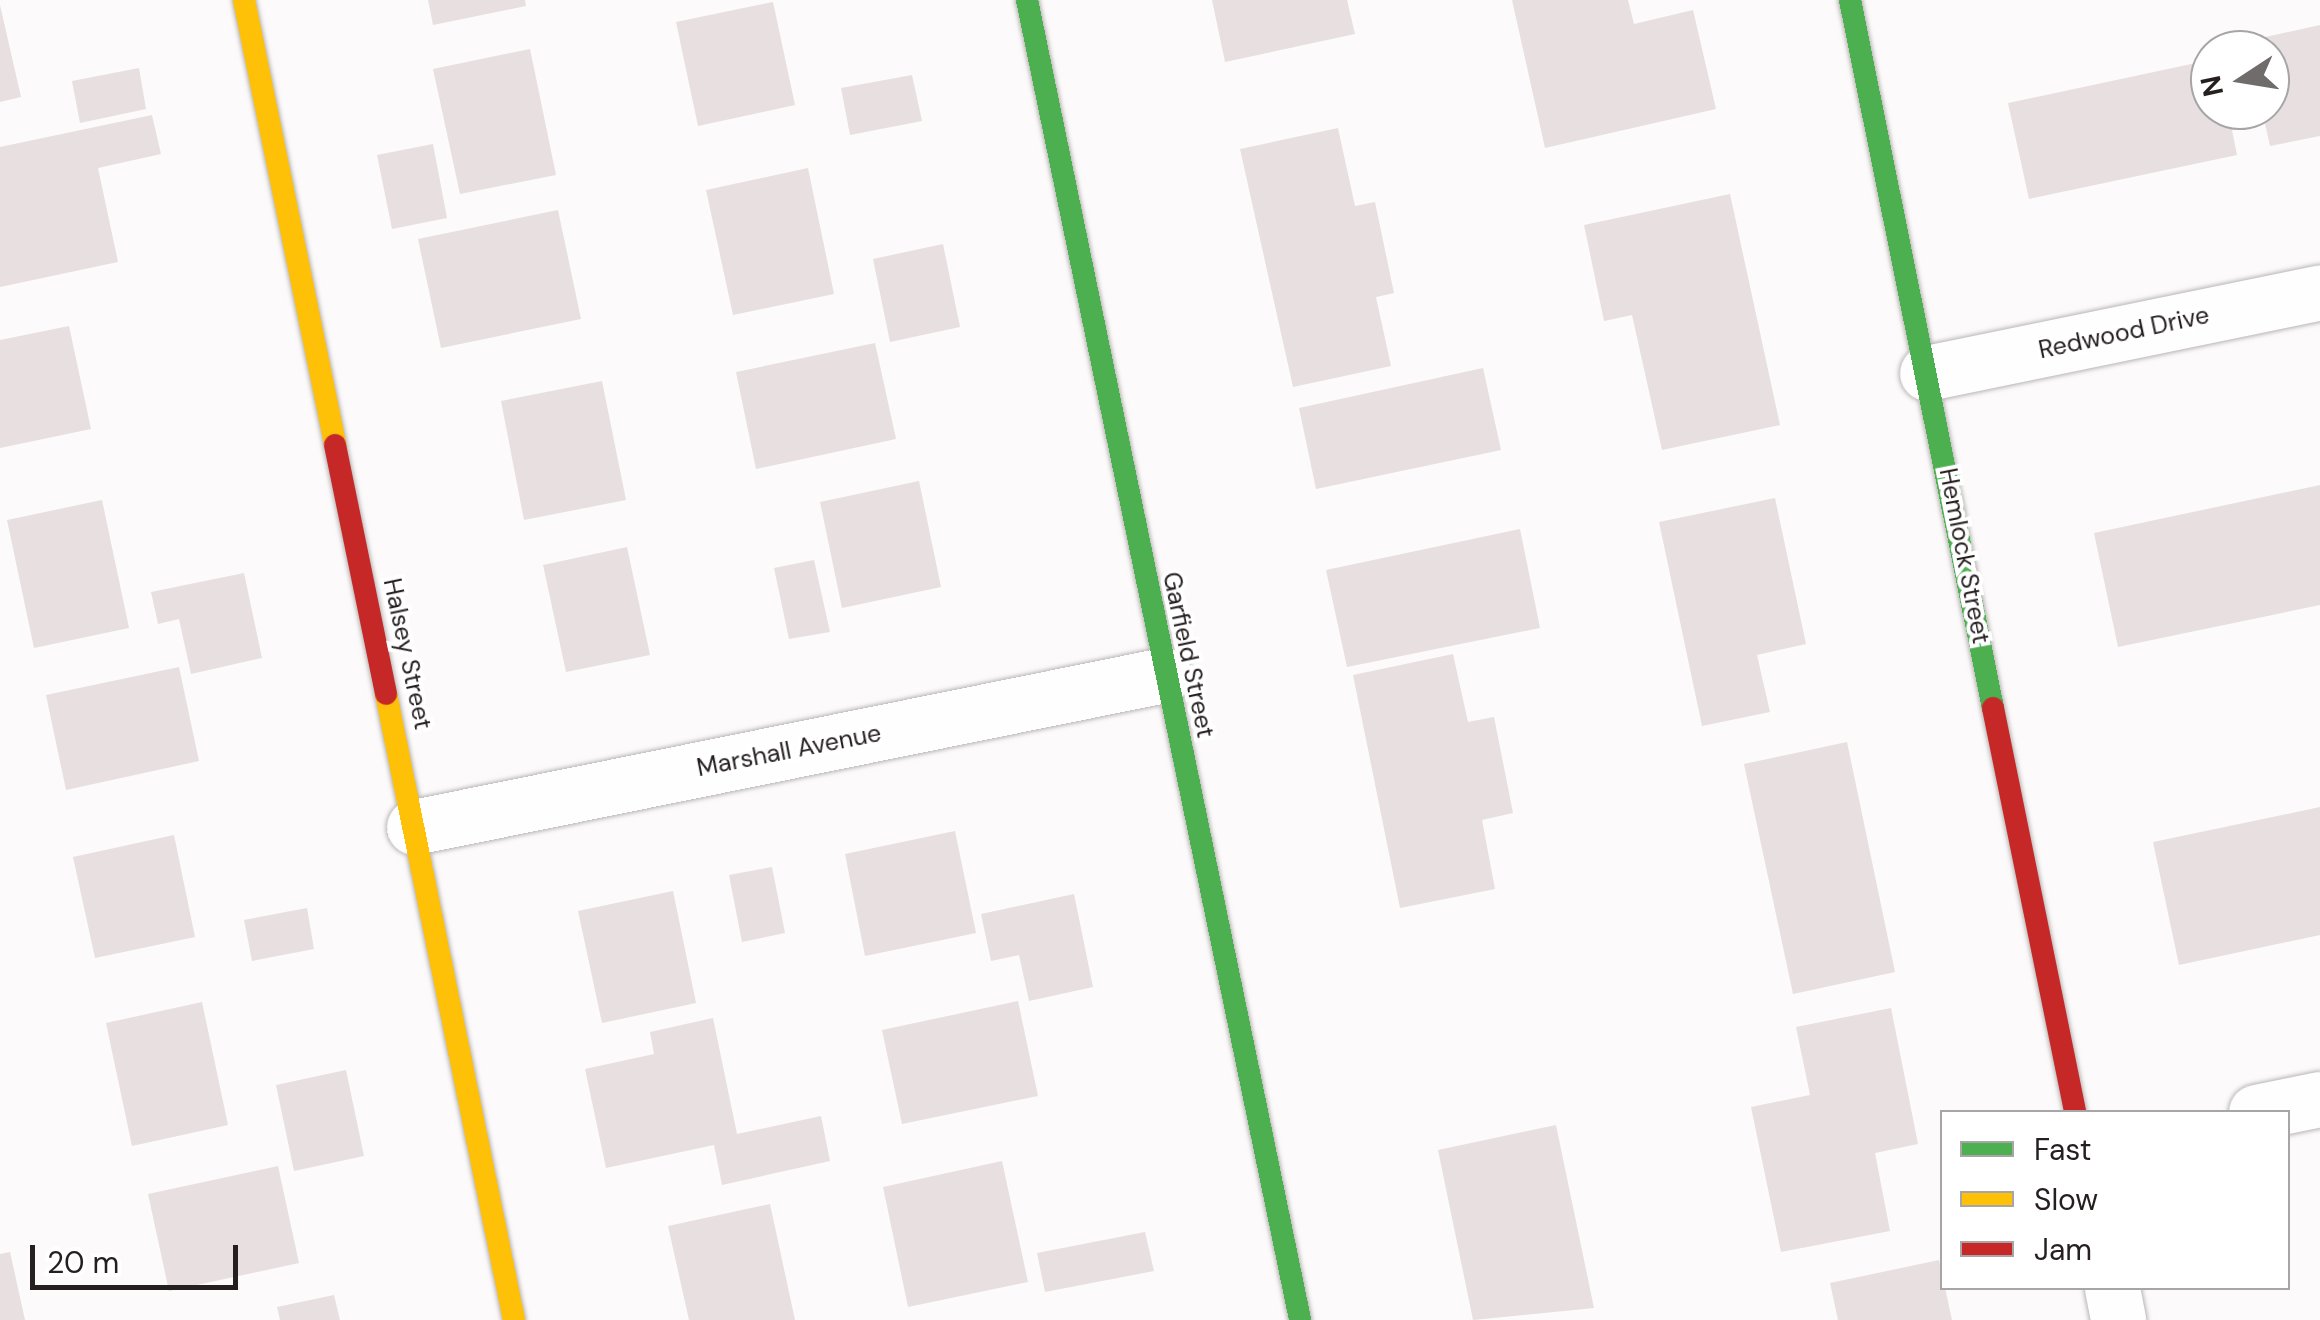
<!DOCTYPE html>
<style>
body{margin:0}
#map{position:relative;width:2320px;height:1320px;overflow:hidden;background:#fcfafa;font-family:"DM Sans",sans-serif}
div>[style]{position:absolute}
.building>*{inset:0;background:#e8dfe0}
.roads{filter:drop-shadow(0 0 2px #bab6b6) drop-shadow(0 0 2px #bab6b6)}
.street>*{height:55px;margin:-27.5px;padding:0 27.5px;transform-origin:27.5px;border-radius:27.5px;background:#fffefe}
.fast>*{height:22px;margin:-11px;padding:0 11px;transform-origin:11px;border-radius:11px;background:#4caf50}
.slow>*{height:22px;margin:-11px;padding:0 11px;transform-origin:11px;border-radius:11px;background:#ffc107}
.jam>*{height:22px;margin:-11px;padding:0 11px;transform-origin:11px;border-radius:11px;background:#c62828}
span{translate:-50% -50%;white-space:nowrap;text-align:center;line-height:1.15;-webkit-text-stroke:8px #fff;paint-order:stroke}
.street-label{font-size:25px;color:#261f20}
.legend{position:absolute;left:1940px;top:1110px;width:350px;height:180px;box-sizing:border-box;background:#fff;border:2px solid #a8a5a6;margin:0;padding:12px 18px;list-style:none;font-size:30px;color:#261f20}
.legend li{display:flex;align-items:center;gap:20px;height:50px}
.legend b{width:50px;border:2px solid #a8a5a6}
.north{position:absolute;left:2190px;top:30px;width:100px;height:100px;box-sizing:border-box;background:#fff;border:2px solid #a8a5a6;border-radius:50%;rotate:258deg;font-size:28px;font-weight:700;line-height:40px;text-align:center;color:#261f20}
.north::after{content:'';display:block;margin:auto;width:35px;height:45px;background:#716c6c;clip-path:polygon(50% 0,100% 100%,50% 72%,0 100%)}
.scale{position:absolute;left:30px;top:1245px;width:208px;height:45px;box-sizing:border-box;border:5px solid #261f20;border-top:0;padding-left:12px;font-size:30px;line-height:35px;white-space:nowrap;color:#261f20;-webkit-text-stroke:8px #fff;paint-order:stroke}
</style>
<div id="map">
<div class="building">
<i style="clip-path:polygon(428px 0,525px 0,526px 6px,433px 25px)"></i>
<i style="clip-path:polygon(1212px 0,1347px 0,1355px 34px,1225px 62px)"></i>
<i style="clip-path:polygon(1512px 0,1628px 0,1634px 24px,1693px 10px,1716px 109px,1545px 148px)"></i>
<i style="clip-path:polygon(773px 2px,795px 105px,698px 126px,676px 22px)"></i>
<i style="clip-path:polygon(0 5px,21px 97px,0 102px)"></i>
<i style="clip-path:polygon(2320px 25px,2320px 136px,2270px 146px,2262px 110px,2270px 110px,2270px 50px,2249px 50px,2247px 41px)"></i>
<i style="clip-path:polygon(530px 49px,556px 175px,460px 194px,433px 69px)"></i>
<i style="clip-path:polygon(2210px 60px,2210px 110px,2228px 110px,2237px 155px,2029px 199px,2008px 103px)"></i>
<i style="clip-path:polygon(139px 68px,146px 109px,80px 123px,72px 81px)"></i>
<i style="clip-path:polygon(912px 75px,922px 121px,850px 135px,841px 88px)"></i>
<i style="clip-path:polygon(152px 115px,161px 154px,98px 168px,118px 262px,0 287px,0 147px)"></i>
<i style="clip-path:polygon(1338px 128px,1355px 206px,1375px 202px,1394px 293px,1376px 297px,1391px 366px,1293px 387px,1240px 149px)"></i>
<i style="clip-path:polygon(433px 144px,447px 218px,392px 229px,377px 155px)"></i>
<i style="clip-path:polygon(808px 168px,834px 294px,733px 315px,706px 190px)"></i>
<i style="clip-path:polygon(1730px 194px,1780px 425px,1662px 450px,1632px 315px,1604px 321px,1584px 225px)"></i>
<i style="clip-path:polygon(558px 210px,581px 319px,441px 348px,418px 239px)"></i>
<i style="clip-path:polygon(943px 244px,960px 327px,890px 342px,873px 259px)"></i>
<i style="clip-path:polygon(69px 326px,91px 429px,0 448px,0 340px)"></i>
<i style="clip-path:polygon(875px 343px,896px 439px,756px 469px,736px 372px)"></i>
<i style="clip-path:polygon(1483px 368px,1501px 450px,1316px 489px,1299px 408px)"></i>
<i style="clip-path:polygon(602px 381px,626px 500px,524px 520px,501px 401px)"></i>
<i style="clip-path:polygon(919px 481px,941px 587px,842px 608px,820px 502px)"></i>
<i style="clip-path:polygon(2320px 485px,2320px 605px,2118px 647px,2094px 533px)"></i>
<i style="clip-path:polygon(1775px 498px,1806px 644px,1757px 655px,1770px 712px,1702px 726px,1659px 522px)"></i>
<i style="clip-path:polygon(102px 500px,129px 628px,34px 648px,7px 520px)"></i>
<i style="clip-path:polygon(1520px 529px,1540px 628px,1347px 667px,1326px 570px)"></i>
<i style="clip-path:polygon(627px 547px,650px 655px,566px 672px,543px 565px)"></i>
<i style="clip-path:polygon(814px 560px,830px 632px,789px 639px,774px 568px)"></i>
<i style="clip-path:polygon(244px 573px,262px 658px,191px 674px,179px 619px,158px 624px,151px 592px)"></i>
<i style="clip-path:polygon(1453px 654px,1468px 722px,1494px 717px,1513px 813px,1482px 820px,1495px 889px,1400px 908px,1353px 675px)"></i>
<i style="clip-path:polygon(179px 667px,199px 761px,66px 790px,46px 695px)"></i>
<i style="clip-path:polygon(1847px 742px,1895px 972px,1793px 994px,1744px 764px)"></i>
<i style="clip-path:polygon(2320px 807px,2320px 935px,2179px 965px,2153px 842px)"></i>
<i style="clip-path:polygon(955px 831px,976px 933px,865px 956px,845px 854px)"></i>
<i style="clip-path:polygon(174px 835px,195px 937px,95px 958px,73px 857px)"></i>
<i style="clip-path:polygon(772px 867px,785px 933px,742px 942px,729px 875px)"></i>
<i style="clip-path:polygon(673px 891px,696px 1003px,602px 1023px,578px 911px)"></i>
<i style="clip-path:polygon(1074px 894px,1093px 987px,1029px 1001px,1019px 955px,991px 961px,981px 914px)"></i>
<i style="clip-path:polygon(307px 908px,314px 949px,252px 961px,244px 920px)"></i>
<i style="clip-path:polygon(1018px 1001px,1038px 1096px,902px 1124px,882px 1030px)"></i>
<i style="clip-path:polygon(202px 1002px,228px 1125px,132px 1146px,106px 1023px)"></i>
<i style="clip-path:polygon(1891px 1008px,1918px 1144px,1875px 1153px,1890px 1231px,1781px 1252px,1751px 1107px,1810px 1095px,1796px 1027px)"></i>
<i style="clip-path:polygon(713px 1018px,737px 1134px,821px 1116px,830px 1161px,722px 1185px,714px 1145px,606px 1168px,585px 1069px,654px 1054px,650px 1032px)"></i>
<i style="clip-path:polygon(346px 1070px,364px 1156px,294px 1171px,276px 1085px)"></i>
<i style="clip-path:polygon(1556px 1125px,1594px 1308px,1473px 1320px,1438px 1150px)"></i>
<i style="clip-path:polygon(1002px 1161px,1028px 1282px,908px 1307px,883px 1187px)"></i>
<i style="clip-path:polygon(278px 1166px,299px 1263px,169px 1291px,148px 1194px)"></i>
<i style="clip-path:polygon(770px 1204px,795px 1320px,689px 1320px,668px 1226px)"></i>
<i style="clip-path:polygon(1145px 1232px,1154px 1271px,1045px 1292px,1037px 1253px)"></i>
<i style="clip-path:polygon(10px 1252px,25px 1320px,0 1320px,0 1254px)"></i>
<i style="clip-path:polygon(1939px 1260px,1952px 1320px,1838px 1320px,1830px 1283px)"></i>
<i style="clip-path:polygon(334px 1295px,340px 1320px,280px 1320px,277px 1307px)"></i>
</div>
<div class="roads">
<div class="street">
<i style="left:1927px;top:373px;width:401px;rotate:-11.6deg"></i>
<i style="left:414px;top:827px;width:765px;rotate:-11.46deg"></i>
<i style="left:2256px;top:1112px;width:65px;rotate:-11.5deg"></i>
<i style="left:2112px;top:1288px;width:33px;rotate:79deg"></i>
</div>
<div class="fast">
<i style="left:1027px;top:0;width:1348px;rotate:78.31deg"></i>
<i style="left:1850px;top:0;width:722px;rotate:78.58deg"></i>
</div>
<div class="slow">
<i style="left:244px;top:0;width:454px;rotate:78.4deg"></i>
<i style="left:386px;top:694px;width:639px;rotate:78.44deg"></i>
</div>
<div class="jam">
<i style="left:335px;top:445px;width:254px;rotate:78.4deg"></i>
<i style="left:1993px;top:708px;width:412px;rotate:78.5deg"></i>
</div>
</div>
<div class="street-label">
<span style="left:2124px;top:333px;rotate:-12deg">Redwood Drive</span>
<span style="left:1964px;top:556px;rotate:79deg">Hemlock Street</span>
<span style="left:407px;top:654px;rotate:78deg">Halsey Street</span>
<span style="left:1188px;top:655px;rotate:78deg">Garfield Street</span>
<span style="left:789px;top:751px;rotate:-11deg">Marshall Avenue</span>
</div>
<ul class="legend">
<li><b style="height:12px;background:#4caf50"></b>Fast</li>
<li><b style="height:12px;background:#ffc107"></b>Slow</li>
<li><b style="height:12px;background:#c62828"></b>Jam</li>
</ul>
<div class="north">N</div>
<div class="scale">20 m</div>
</div>
